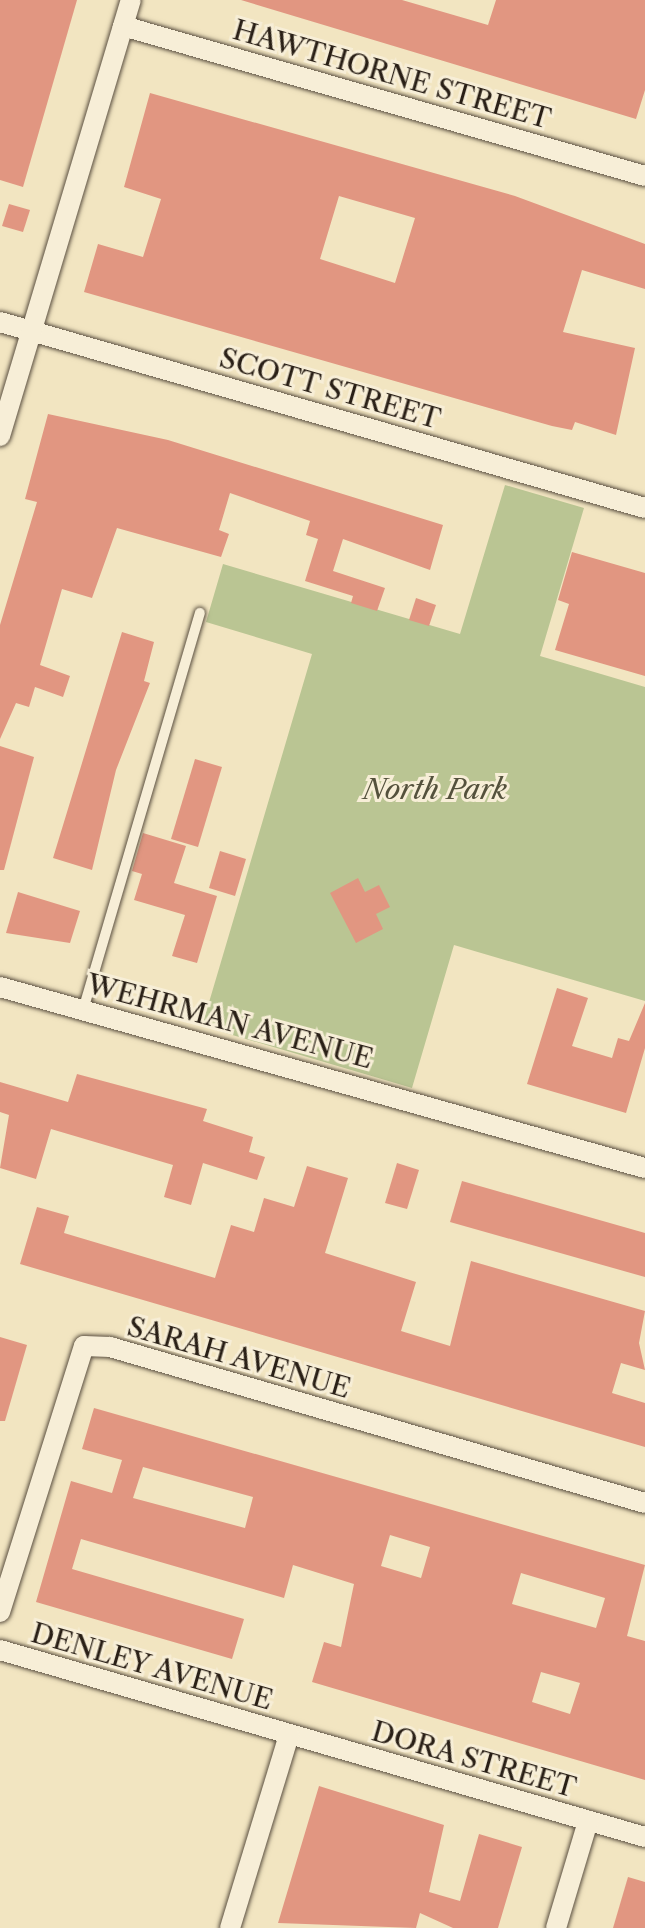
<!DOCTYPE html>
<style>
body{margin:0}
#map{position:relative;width:645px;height:1928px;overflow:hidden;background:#f2e5c1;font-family:"Libre Caslon Text",serif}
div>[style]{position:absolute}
.green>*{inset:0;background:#bac593}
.building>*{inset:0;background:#e19681}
.roads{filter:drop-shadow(0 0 2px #5b5041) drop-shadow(0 0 2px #5b5041)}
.service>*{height:10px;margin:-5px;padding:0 5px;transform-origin:5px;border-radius:5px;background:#f7eed7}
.minor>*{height:20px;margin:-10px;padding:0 10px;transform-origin:10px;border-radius:10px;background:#f7eed7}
span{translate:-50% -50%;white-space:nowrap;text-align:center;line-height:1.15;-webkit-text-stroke:6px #f7eed7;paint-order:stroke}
.street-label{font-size:28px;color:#291f16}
.park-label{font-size:28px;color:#54513c;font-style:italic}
</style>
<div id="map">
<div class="green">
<i style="clip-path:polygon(505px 485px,584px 508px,540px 656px,645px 687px,645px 1001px,454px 945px,412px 1088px,202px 1026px,312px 654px,206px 622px,223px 564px,460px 634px)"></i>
</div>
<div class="building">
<i style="clip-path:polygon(0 0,77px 0,23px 187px,0 180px)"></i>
<i style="clip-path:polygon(241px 0,402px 0,488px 25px,496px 0,645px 0,645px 90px,636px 119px)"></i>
<i style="clip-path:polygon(evenodd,150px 93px,515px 196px,645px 244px,645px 289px,582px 270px,563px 332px,635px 348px,616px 435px,575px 422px,572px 430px,552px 426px,84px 292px,98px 244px,143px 257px,161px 199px,124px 187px,150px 93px,339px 196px,415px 218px,395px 283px,320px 259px,339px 196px)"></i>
<i style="clip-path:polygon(9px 204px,30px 210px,23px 232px,2px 226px)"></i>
<i style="clip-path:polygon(48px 414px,168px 440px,443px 525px,430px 570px,343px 539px,333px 571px,385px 588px,377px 611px,351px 603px,353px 596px,305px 581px,318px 539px,306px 535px,310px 521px,230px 493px,219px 530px,229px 534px,221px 557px,117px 528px,92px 598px,62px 589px,40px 665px,70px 676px,63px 697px,35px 687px,29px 707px,16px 703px,0 739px,0 625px,37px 502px,25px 499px)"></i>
<i style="clip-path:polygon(572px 552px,645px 573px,645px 676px,555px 650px,569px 604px,558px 600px)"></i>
<i style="clip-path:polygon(416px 598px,436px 605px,429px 626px,409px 620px)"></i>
<i style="clip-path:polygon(122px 632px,154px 642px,144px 681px,150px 683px,116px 770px,92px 870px,53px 858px)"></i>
<i style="clip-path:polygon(0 746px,34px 757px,4px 870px,0 870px)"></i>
<i style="clip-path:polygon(195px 759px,222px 767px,198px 847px,171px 839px)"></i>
<i style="clip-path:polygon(143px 833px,186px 846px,174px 883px,217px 896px,197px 963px,172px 956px,185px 915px,134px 900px,142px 874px,132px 871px)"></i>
<i style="clip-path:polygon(220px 851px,246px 859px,235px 896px,209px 888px)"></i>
<i style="clip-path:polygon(358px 878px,365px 892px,379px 885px,390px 907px,376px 914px,383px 929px,356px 943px,330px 893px)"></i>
<i style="clip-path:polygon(18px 892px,80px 911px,70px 943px,6px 933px)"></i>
<i style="clip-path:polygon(557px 988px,588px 998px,572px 1046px,612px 1058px,618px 1038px,629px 1041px,645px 1003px,645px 1048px,626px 1113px,527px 1084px)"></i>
<i style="clip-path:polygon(77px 1074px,207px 1109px,203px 1121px,253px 1137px,249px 1152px,265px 1157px,257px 1180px,203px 1163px,191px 1205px,164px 1197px,173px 1165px,51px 1129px,36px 1179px,0 1168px,9px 1115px,0 1112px,0 1082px,68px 1102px)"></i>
<i style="clip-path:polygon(397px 1163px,419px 1170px,407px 1209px,385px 1203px)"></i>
<i style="clip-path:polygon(307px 1166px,348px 1178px,325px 1253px,416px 1282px,401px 1331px,450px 1346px,471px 1261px,645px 1311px,639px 1343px,645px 1370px,621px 1363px,612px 1393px,645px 1403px,645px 1447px,20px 1264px,37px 1207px,69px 1216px,64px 1233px,215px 1278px,231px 1225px,254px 1232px,264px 1198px,294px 1207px)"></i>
<i style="clip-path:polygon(462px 1181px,645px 1233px,645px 1277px,450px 1222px)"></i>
<i style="clip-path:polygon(0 1337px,27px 1345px,5px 1421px,0 1421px)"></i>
<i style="clip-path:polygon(evenodd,94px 1408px,645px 1565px,627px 1636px,645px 1641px,645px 1780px,312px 1682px,324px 1642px,341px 1647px,354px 1584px,293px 1565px,284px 1598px,81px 1539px,72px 1569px,244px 1619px,232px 1659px,36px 1602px,71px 1481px,112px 1493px,122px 1460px,82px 1449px,94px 1408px,143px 1467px,253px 1497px,245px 1528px,133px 1498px,143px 1467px,94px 1408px,390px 1535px,430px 1547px,421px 1578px,381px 1566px,390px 1535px,94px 1408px,521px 1573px,605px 1598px,596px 1628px,512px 1604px,521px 1573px,94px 1408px,541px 1672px,580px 1683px,570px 1714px,532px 1702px,541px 1672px)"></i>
<i style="clip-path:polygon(319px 1786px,444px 1825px,429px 1892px,460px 1901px,479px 1834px,522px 1847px,498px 1928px,453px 1928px,420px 1913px,416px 1928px,278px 1923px)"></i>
<i style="clip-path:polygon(628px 1877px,645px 1882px,645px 1928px,613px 1928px)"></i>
</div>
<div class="roads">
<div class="service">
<i style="left:83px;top:1010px;width:414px;rotate:-73.6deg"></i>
</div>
<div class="minor">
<i style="left:123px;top:26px;width:543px;rotate:16.03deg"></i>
<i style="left:0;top:322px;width:671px;rotate:16.09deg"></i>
<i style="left:0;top:436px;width:455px;rotate:-73.3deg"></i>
<i style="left:0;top:987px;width:670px;rotate:15.68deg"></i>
<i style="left:0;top:1612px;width:279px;rotate:-72.5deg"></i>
<i style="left:84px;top:1346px;width:26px;rotate:2deg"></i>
<i style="left:110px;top:1347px;width:557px;rotate:16.26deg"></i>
<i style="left:0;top:1650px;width:672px;rotate:16.17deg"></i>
<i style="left:230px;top:1928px;width:202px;rotate:-73deg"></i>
<i style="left:556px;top:1928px;width:112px;rotate:-73.3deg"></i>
</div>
</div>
<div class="street-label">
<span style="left:392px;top:74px;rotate:16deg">HAWTHORNE STREET</span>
<span style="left:330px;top:388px;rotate:16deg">SCOTT STREET</span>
<span style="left:230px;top:1021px;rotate:15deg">WEHRMAN AVENUE</span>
<span style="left:239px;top:1357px;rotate:16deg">SARAH AVENUE</span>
<span style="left:152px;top:1666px;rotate:16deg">DENLEY AVENUE</span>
<span style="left:474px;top:1759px;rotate:16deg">DORA STREET</span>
</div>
<div class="park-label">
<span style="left:435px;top:789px">North Park</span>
</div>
</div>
